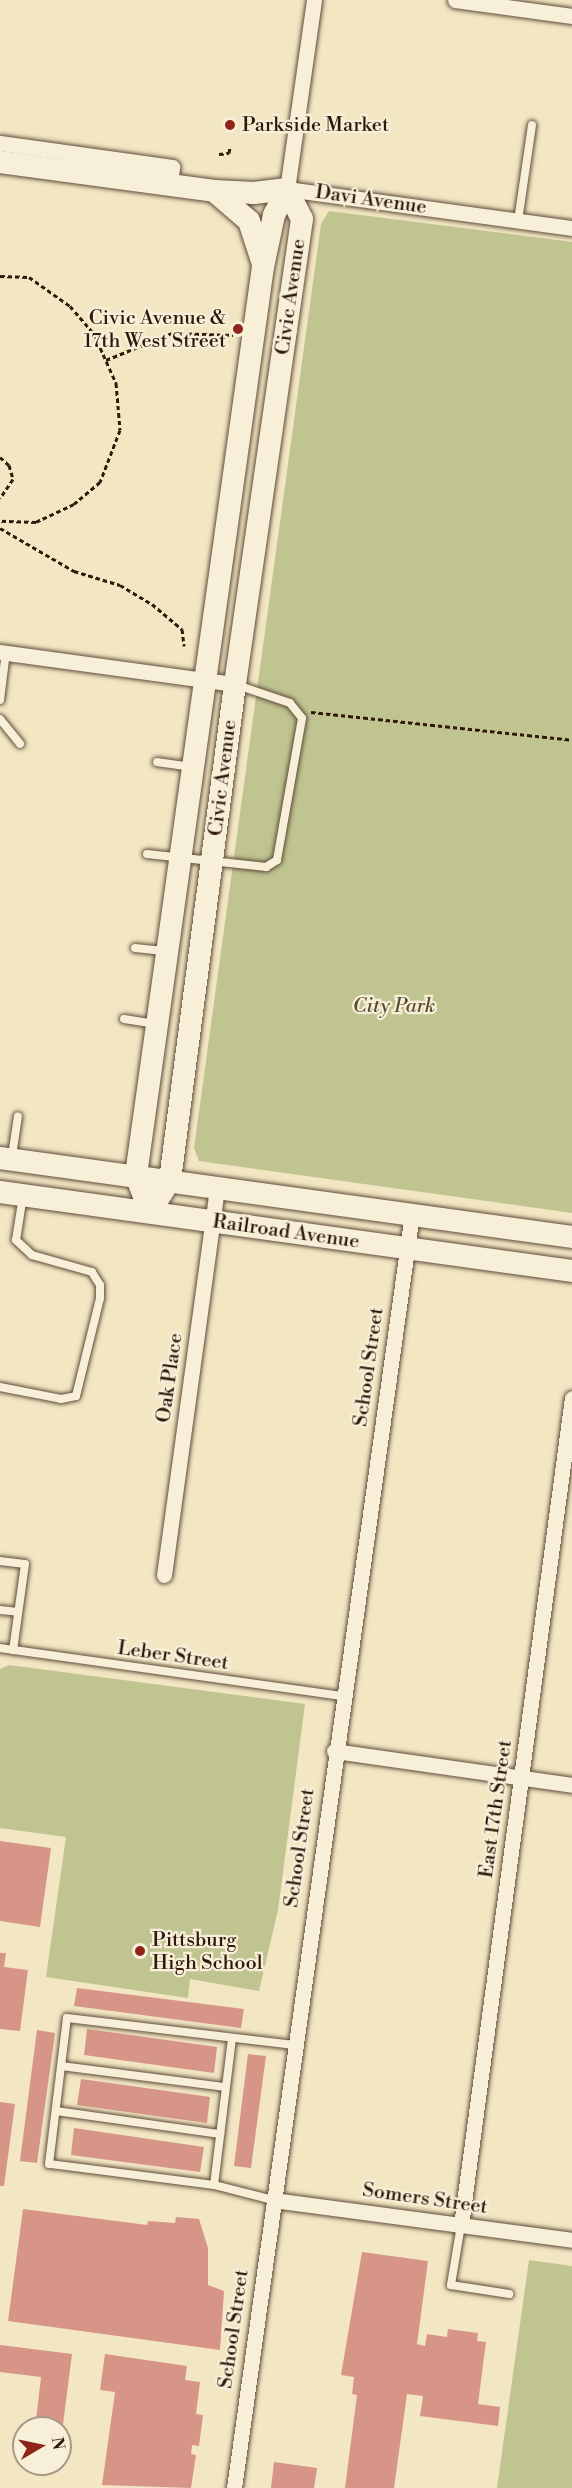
<!DOCTYPE html>
<style>
body{margin:0}
#map{position:relative;width:572px;height:2488px;overflow:hidden;background:#f2e6c3;font-family:"Libre Bodoni",serif}
div>[style]{position:absolute}
.green>*{inset:0;background:#bfc491}
.building>*{inset:0;background:#d79587}
.path>*{height:3px;margin-top:-1.5px;transform-origin:0;background:repeating-linear-gradient(90deg,#2e190b 0 4.5px,transparent 0 7.5px)}
.roads{filter:drop-shadow(0 0 2px #5f4c39) drop-shadow(0 0 2px #5f4c39)}
.lane>*{height:8px;margin:-4px;padding:0 4px;transform-origin:4px;border-radius:4px;background:#f7efd8}
.street>*{height:15px;margin:-7.5px;padding:0 7.5px;transform-origin:7.5px;border-radius:7.5px;background:#f7efd8}
.secondary>*{height:22px;margin:-11px;padding:0 11px;transform-origin:11px;border-radius:11px;background:#f7efd8}
.dots>*{width:16px;height:16px;translate:-50% -50%;box-sizing:border-box;border:3px solid #f7efd8;border-radius:50%}
span{translate:-50% -50%;white-space:nowrap;text-align:center;line-height:1.15;-webkit-text-stroke:4.5px #f7efd8;paint-order:stroke}
.poi-label{font-size:20px;color:#2e190b}
.left{translate:0 -50%;text-align:left}
.right{translate:-100% -50%;text-align:right}
.street-label{font-size:20px;color:#2e190b}
.park-label{font-size:20px;color:#5a4c33;font-style:italic}
.north{position:absolute;left:12px;top:2416px;width:60px;height:60px;box-sizing:border-box;background:#f7efd8;border:2px solid #a79986;border-radius:50%;rotate:81deg;font-size:16px;font-weight:700;line-height:24px;text-align:center;color:#2e190b}
.north::after{content:'';display:block;margin:auto;width:21px;height:27px;background:#8f2418;clip-path:polygon(50% 0,100% 100%,50% 72%,0 100%)}
</style>
<div id="map">
<div class="green">
<i style="clip-path:polygon(329px 211px,572px 242px,572px 1213px,199px 1161px,194px 1148px,321px 224px)"></i>
<i style="clip-path:polygon(9px 1665px,305px 1704px,278px 1910px,259px 1991px,190px 1979px,188px 1998px,46px 1977px,66px 1837px,0 1828px,0 1669px)"></i>
<i style="clip-path:polygon(529px 2260px,572px 2266px,572px 2488px,497px 2488px)"></i>
</div>
<div class="building">
<i style="clip-path:polygon(0 1841px,51px 1848px,40px 1927px,0 1921px)"></i>
<i style="clip-path:polygon(0 1953px,6px 1953px,4px 1967px,28px 1970px,20px 2031px,0 2029px)"></i>
<i style="clip-path:polygon(77px 1988px,244px 2009px,241px 2028px,74px 2006px)"></i>
<i style="clip-path:polygon(87px 2029px,217px 2047px,214px 2073px,84px 2055px)"></i>
<i style="clip-path:polygon(37px 2030px,55px 2033px,37px 2163px,20px 2161px)"></i>
<i style="clip-path:polygon(248px 2054px,266px 2056px,251px 2168px,234px 2166px)"></i>
<i style="clip-path:polygon(81px 2079px,210px 2097px,207px 2123px,77px 2105px)"></i>
<i style="clip-path:polygon(0 2102px,15px 2104px,4px 2186px,0 2186px)"></i>
<i style="clip-path:polygon(74px 2128px,204px 2147px,200px 2172px,71px 2155px)"></i>
<i style="clip-path:polygon(23px 2209px,147px 2225px,148px 2221px,175px 2223px,176px 2217px,199px 2219px,208px 2248px,208px 2285px,224px 2291px,220px 2350px,8px 2321px)"></i>
<i style="clip-path:polygon(362px 2252px,428px 2261px,417px 2344px,425px 2346px,427px 2334px,447px 2337px,448px 2329px,478px 2333px,477px 2341px,486px 2342px,478px 2404px,500px 2407px,498px 2426px,420px 2416px,423px 2396px,407px 2394px,394px 2488px,345px 2488px,357px 2395px,352px 2394px,354px 2377px,341px 2375px)"></i>
<i style="clip-path:polygon(0 2345px,72px 2354px,61px 2440px,60px 2428px,35px 2428px,41px 2377px,0 2372px)"></i>
<i style="clip-path:polygon(105px 2354px,187px 2366px,185px 2380px,200px 2382px,196px 2414px,203px 2415px,199px 2446px,192px 2445px,191px 2454px,196px 2455px,191px 2488px,102px 2485px,115px 2392px,100px 2390px)"></i>
<i style="clip-path:polygon(274px 2462px,317px 2468px,314px 2488px,271px 2488px)"></i>
</div>
<div class="path">
<i style="left:219px;top:154px;width:10px;rotate:-6deg"></i>
<i style="left:229px;top:153px;width:6px;rotate:-81deg"></i>
<i style="left:0;top:276px;width:29px;rotate:2deg"></i>
<i style="left:29px;top:277px;width:50px;rotate:35.3deg"></i>
<i style="left:70px;top:306px;width:37px;rotate:49deg"></i>
<i style="left:94px;top:334px;width:54px;rotate:65.8deg"></i>
<i style="left:116px;top:383px;width:47px;rotate:85.1deg"></i>
<i style="left:120px;top:430px;width:56px;rotate:111deg"></i>
<i style="left:100px;top:482px;width:34px;rotate:140deg"></i>
<i style="left:74px;top:504px;width:42px;rotate:154.7deg"></i>
<i style="left:36px;top:522px;width:36px;rotate:-178deg"></i>
<i style="left:106px;top:360px;width:71px;rotate:-22.2deg"></i>
<i style="left:172px;top:333px;width:61px;rotate:1.9deg"></i>
<i style="left:0;top:457px;width:12px;rotate:42deg"></i>
<i style="left:9px;top:465px;width:15px;rotate:74deg"></i>
<i style="left:13px;top:479px;width:23px;rotate:124deg"></i>
<i style="left:0;top:528px;width:86px;rotate:30.2deg"></i>
<i style="left:74px;top:571px;width:48px;rotate:16.9deg"></i>
<i style="left:120px;top:585px;width:37px;rotate:31deg"></i>
<i style="left:152px;top:604px;width:39px;rotate:40deg"></i>
<i style="left:182px;top:629px;width:17px;rotate:83deg"></i>
<i style="left:311px;top:712px;width:262px;rotate:6.1deg"></i>
</div>
<div class="roads">
<div class="lane">
<i style="left:518px;top:221px;width:97px;rotate:-81.7deg"></i>
<i style="left:0;top:700px;width:48px;rotate:-82.9deg"></i>
<i style="left:0;top:719px;width:32px;rotate:51deg"></i>
<i style="left:157px;top:762px;width:35px;rotate:8deg"></i>
<i style="left:147px;top:854px;width:120px;rotate:6.2deg"></i>
<i style="left:266px;top:867px;width:13px;rotate:-32deg"></i>
<i style="left:277px;top:860px;width:144px;rotate:-80deg"></i>
<i style="left:302px;top:718px;width:19px;rotate:-129deg"></i>
<i style="left:290px;top:703px;width:56px;rotate:-161.2deg"></i>
<i style="left:135px;top:948px;width:29px;rotate:6deg"></i>
<i style="left:124px;top:1019px;width:31px;rotate:9deg"></i>
<i style="left:12px;top:1156px;width:40px;rotate:-81.5deg"></i>
<i style="left:0;top:1387px;width:62px;rotate:11.1deg"></i>
<i style="left:61px;top:1399px;width:15px;rotate:-11deg"></i>
<i style="left:76px;top:1396px;width:101px;rotate:-76.2deg"></i>
<i style="left:100px;top:1298px;width:13px;rotate:-90deg"></i>
<i style="left:100px;top:1285px;width:15px;rotate:-122deg"></i>
<i style="left:92px;top:1272px;width:62px;rotate:-164.2deg"></i>
<i style="left:32px;top:1255px;width:22px;rotate:-137deg"></i>
<i style="left:16px;top:1240px;width:45px;rotate:-81deg"></i>
<i style="left:0;top:1561px;width:25px;rotate:7deg"></i>
<i style="left:25px;top:1564px;width:87px;rotate:97.9deg"></i>
<i style="left:0;top:1610px;width:18px;rotate:6deg"></i>
<i style="left:0;top:1648px;width:345px;rotate:8deg"></i>
<i style="left:61px;top:2066px;width:166px;rotate:7.3deg"></i>
<i style="left:56px;top:2111px;width:166px;rotate:8deg"></i>
<i style="left:214px;top:2185px;width:148px;rotate:-83deg"></i>
<i style="left:273px;top:2200px;width:61px;rotate:-165.7deg"></i>
<i style="left:214px;top:2185px;width:166px;rotate:-172.7deg"></i>
<i style="left:49px;top:2164px;width:147px;rotate:-83deg"></i>
<i style="left:67px;top:2018px;width:229px;rotate:6.8deg"></i>
<i style="left:461px;top:2225px;width:61px;rotate:99.5deg"></i>
<i style="left:451px;top:2285px;width:59px;rotate:8.8deg"></i>
</div>
<div class="street">
<i style="left:314px;top:0;width:191px;rotate:98.1deg"></i>
<i style="left:287px;top:189px;width:288px;rotate:7.8deg"></i>
<i style="left:455px;top:0;width:118px;rotate:7.8deg"></i>
<i style="left:0;top:143px;width:174px;rotate:7.9deg"></i>
<i style="left:172px;top:167px;width:18px;rotate:96deg"></i>
<i style="left:0;top:652px;width:237px;rotate:7.8deg"></i>
<i style="left:164px;top:1575px;width:393px;rotate:-82.2deg"></i>
<i style="left:334px;top:1751px;width:240px;rotate:8.1deg"></i>
<i style="left:273px;top:2200px;width:302px;rotate:7.6deg"></i>
<i style="left:461px;top:2225px;width:834px;rotate:-82.36deg"></i>
<i style="left:234px;top:2488px;width:1286px;rotate:-82.05deg"></i>
</div>
<div class="secondary">
<i style="left:0;top:162px;width:216px;rotate:7.7deg"></i>
<i style="left:214px;top:191px;width:40px;rotate:2.9deg"></i>
<i style="left:254px;top:193px;width:33px;rotate:-7deg"></i>
<i style="left:214px;top:191px;width:46px;rotate:40.6deg"></i>
<i style="left:249px;top:221px;width:45px;rotate:72deg"></i>
<i style="left:0;top:1158px;width:577px;rotate:7.86deg"></i>
<i style="left:0;top:1192px;width:577px;rotate:7.86deg"></i>
<i style="left:150px;top:1212px;width:38px;rotate:-58deg"></i>
<i style="left:170px;top:1180px;width:500px;rotate:-82.53deg"></i>
<i style="left:235px;top:684px;width:470px;rotate:-81.8deg"></i>
<i style="left:302px;top:219px;width:34px;rotate:-117deg"></i>
<i style="left:150px;top:1212px;width:40px;rotate:-111deg"></i>
<i style="left:136px;top:1175px;width:917px;rotate:-82.04deg"></i>
<i style="left:263px;top:267px;width:53px;rotate:-78.1deg"></i>
<i style="left:274px;top:215px;width:29px;rotate:-63deg"></i>
</div>
</div>
<div class="dots">
<i style="left:230px;top:125px;background:#8f2418"></i>
<i style="left:238px;top:329px;background:#8f2418"></i>
<i style="left:140px;top:1951px;background:#8f2418"></i>
</div>
<div class="poi-label">
<span class="left" style="left:242px;top:125px">Parkside Market</span>
<span class="right" style="left:226px;top:330px">Civic Avenue &amp;<br>17th West Street</span>
<span class="left" style="left:152px;top:1952px">Pittsburg<br>High School</span>
</div>
<div class="street-label">
<span style="left:371px;top:200px;rotate:8deg">Davi Avenue</span>
<span style="left:291px;top:297px;rotate:-82deg">Civic Avenue</span>
<span style="left:223px;top:778px;rotate:-83deg">Civic Avenue</span>
<span style="left:286px;top:1232px;rotate:8deg">Railroad Avenue</span>
<span style="left:369px;top:1367px;rotate:-82deg">School Street</span>
<span style="left:170px;top:1378px;rotate:-82deg">Oak Place</span>
<span style="left:173px;top:1656px;rotate:8deg">Leber Street</span>
<span style="left:496px;top:1809px;rotate:-82deg">East 17th Street</span>
<span style="left:300px;top:1848px;rotate:-82deg">School Street</span>
<span style="left:425px;top:2199px;rotate:8deg">Somers Street</span>
<span style="left:234px;top:2329px;rotate:-82deg">School Street</span>
</div>
<div class="park-label">
<span style="left:394px;top:1006px">City Park</span>
</div>
<div class="north">N</div>
</div>
